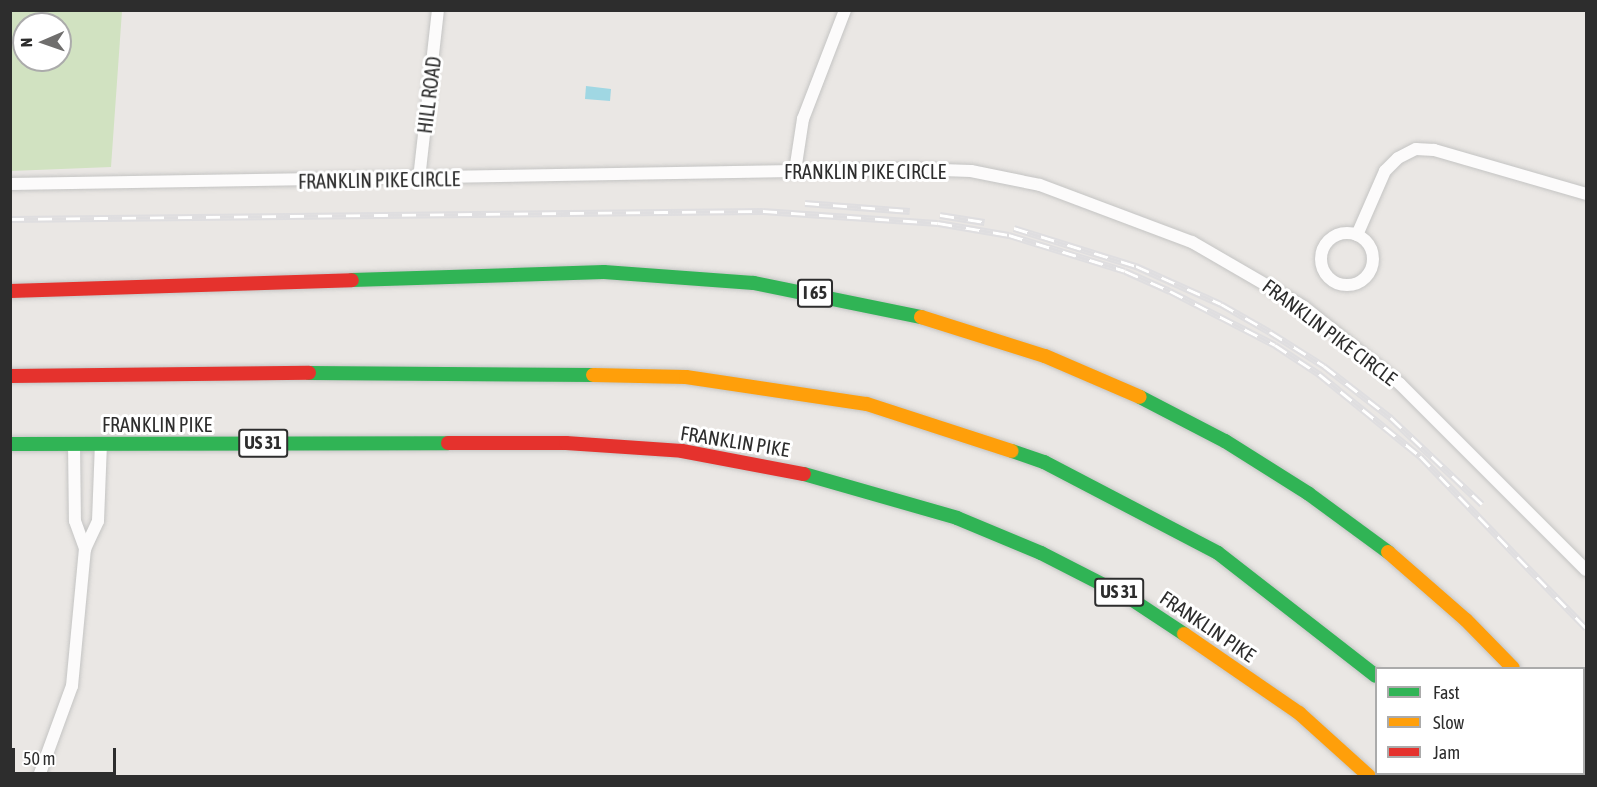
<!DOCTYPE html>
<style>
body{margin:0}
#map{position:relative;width:1597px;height:787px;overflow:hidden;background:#eae7e4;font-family:"Asap Condensed",sans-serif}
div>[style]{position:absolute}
.green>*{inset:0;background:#d1e2c1}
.water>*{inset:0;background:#a0d7e3}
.roads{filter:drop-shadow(0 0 2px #c4c4c3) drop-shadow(0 0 2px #c4c4c3)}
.street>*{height:12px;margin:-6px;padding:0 6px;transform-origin:6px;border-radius:6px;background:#fcfbfb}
.street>.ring{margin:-6px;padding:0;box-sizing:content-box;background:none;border:12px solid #fcfbfb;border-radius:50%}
.fast>*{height:14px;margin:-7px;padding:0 7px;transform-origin:7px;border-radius:7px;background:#30b455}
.slow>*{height:14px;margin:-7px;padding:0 7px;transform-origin:7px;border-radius:7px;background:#ff9f0a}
.jam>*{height:14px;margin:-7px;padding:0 7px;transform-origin:7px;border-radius:7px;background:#e5322d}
.rail>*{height:7px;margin-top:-3.5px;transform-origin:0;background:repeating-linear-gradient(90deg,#fff 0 14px,#dfdee0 0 28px);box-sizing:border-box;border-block:2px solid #dfdee0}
span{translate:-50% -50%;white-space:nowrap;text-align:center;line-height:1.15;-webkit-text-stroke:6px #fff;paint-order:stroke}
.shield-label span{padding:2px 4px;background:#fff;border:2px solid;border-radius:4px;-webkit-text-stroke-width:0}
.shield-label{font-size:18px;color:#2d2d2d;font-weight:700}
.street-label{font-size:20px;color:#2d2d2d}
.frame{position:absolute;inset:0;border:12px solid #2d2d2d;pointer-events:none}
.legend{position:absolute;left:1375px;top:667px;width:210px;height:108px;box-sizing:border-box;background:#fff;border:2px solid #ababab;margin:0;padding:8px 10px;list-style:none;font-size:18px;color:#2d2d2d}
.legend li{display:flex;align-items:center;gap:12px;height:30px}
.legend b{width:30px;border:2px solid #ababab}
.north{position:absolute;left:12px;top:12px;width:60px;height:60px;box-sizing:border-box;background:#fff;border:2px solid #ababab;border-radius:50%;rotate:268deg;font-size:16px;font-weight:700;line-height:24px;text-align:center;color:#2d2d2d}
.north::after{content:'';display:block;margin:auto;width:21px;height:27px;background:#6f6e6d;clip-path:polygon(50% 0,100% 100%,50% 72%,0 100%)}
.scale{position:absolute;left:12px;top:748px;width:104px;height:27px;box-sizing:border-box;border:3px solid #2d2d2d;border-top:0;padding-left:8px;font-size:18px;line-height:21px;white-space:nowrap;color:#2d2d2d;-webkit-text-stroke:4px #fff;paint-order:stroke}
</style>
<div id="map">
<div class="green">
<i style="clip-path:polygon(evenodd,11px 10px,122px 11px,111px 167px,11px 171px,11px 10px,24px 24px,60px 24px,60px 60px,24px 60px,24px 24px)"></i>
</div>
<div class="water">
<i style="clip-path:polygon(586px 86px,611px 89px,610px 101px,585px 99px)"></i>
</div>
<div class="roads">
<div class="street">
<i style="left:795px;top:171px;width:53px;rotate:-81.3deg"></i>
<i style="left:803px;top:119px;width:117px;rotate:-68.9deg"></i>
<i style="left:419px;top:179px;width:170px;rotate:-83.6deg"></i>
<i style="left:10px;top:184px;width:902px;rotate:-0.95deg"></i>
<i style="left:912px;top:169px;width:59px;rotate:1.9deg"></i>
<i style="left:971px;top:171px;width:70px;rotate:11.5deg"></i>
<i style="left:1040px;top:185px;width:162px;rotate:20.6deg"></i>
<i style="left:1192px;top:242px;width:129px;rotate:30.1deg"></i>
<i style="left:1304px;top:307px;width:123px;rotate:38.7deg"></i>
<i style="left:1400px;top:384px;width:263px;rotate:45deg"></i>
<i class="ring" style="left:1321px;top:233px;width:40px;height:40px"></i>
<i style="left:1357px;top:235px;width:70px;rotate:-66.4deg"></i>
<i style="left:1385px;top:171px;width:18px;rotate:-45deg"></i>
<i style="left:1398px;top:158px;width:20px;rotate:-27deg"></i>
<i style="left:1416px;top:149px;width:18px;rotate:3deg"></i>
<i style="left:1434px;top:150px;width:158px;rotate:16.1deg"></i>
<i style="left:74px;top:444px;width:77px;rotate:89.3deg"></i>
<i style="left:75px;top:521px;width:30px;rotate:70deg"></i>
<i style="left:85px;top:549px;width:31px;rotate:-65deg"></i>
<i style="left:98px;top:521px;width:78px;rotate:-87.8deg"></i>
<i style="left:39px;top:776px;width:96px;rotate:-69.9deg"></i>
<i style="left:72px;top:686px;width:138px;rotate:-84.6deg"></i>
</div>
<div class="fast">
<i style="left:352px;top:280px;width:252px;rotate:-1.8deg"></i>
<i style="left:604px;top:272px;width:150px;rotate:4.2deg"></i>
<i style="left:754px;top:283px;width:170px;rotate:11.5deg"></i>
<i style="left:309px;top:373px;width:284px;rotate:0.4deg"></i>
<i style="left:1140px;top:397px;width:96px;rotate:27.4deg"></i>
<i style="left:1225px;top:441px;width:99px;rotate:32.2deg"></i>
<i style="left:1309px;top:494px;width:98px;rotate:36.3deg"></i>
<i style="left:10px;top:444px;width:438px;rotate:-0.1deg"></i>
<i style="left:1012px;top:451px;width:34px;rotate:19deg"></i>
<i style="left:1044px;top:462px;width:196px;rotate:27.6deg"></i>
<i style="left:1218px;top:553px;width:200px;rotate:37.9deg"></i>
<i style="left:804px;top:474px;width:159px;rotate:16deg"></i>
<i style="left:957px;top:518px;width:91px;rotate:22.6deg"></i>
<i style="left:1041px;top:553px;width:101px;rotate:27.1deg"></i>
<i style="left:1131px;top:599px;width:64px;rotate:33.4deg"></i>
<i style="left:1584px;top:749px;width:4px;rotate:56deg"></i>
<i style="left:1469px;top:774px;width:3px;rotate:45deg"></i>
</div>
<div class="slow">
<i style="left:921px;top:317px;width:130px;rotate:17.5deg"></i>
<i style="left:1045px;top:356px;width:103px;rotate:23.3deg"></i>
<i style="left:593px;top:375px;width:93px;rotate:1.2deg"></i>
<i style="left:686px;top:377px;width:183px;rotate:8.5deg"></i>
<i style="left:867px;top:404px;width:152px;rotate:18deg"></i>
<i style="left:1388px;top:552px;width:103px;rotate:41.1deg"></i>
<i style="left:1466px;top:620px;width:67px;rotate:45.6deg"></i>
<i style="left:1184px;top:634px;width:140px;rotate:34.5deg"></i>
<i style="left:1299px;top:713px;width:94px;rotate:42deg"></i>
</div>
<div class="jam">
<i style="left:10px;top:291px;width:342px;rotate:-1.8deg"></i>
<i style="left:10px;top:376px;width:299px;rotate:-0.6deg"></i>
<i style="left:448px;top:443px;width:118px"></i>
<i style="left:566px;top:443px;width:116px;rotate:3.9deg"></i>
<i style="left:682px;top:451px;width:124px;rotate:10.7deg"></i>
</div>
</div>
<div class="rail">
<i style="left:805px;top:203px;width:105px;rotate:4.4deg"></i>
<i style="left:940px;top:215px;width:45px;rotate:9deg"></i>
<i style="left:10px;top:219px;width:753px;rotate:-0.61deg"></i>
<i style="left:763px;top:211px;width:175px;rotate:3.9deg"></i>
<i style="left:938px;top:223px;width:72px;rotate:9.6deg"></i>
<i style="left:1009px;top:235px;width:121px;rotate:17.2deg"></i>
<i style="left:1125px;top:271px;width:49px;rotate:24deg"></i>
<i style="left:1170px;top:291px;width:118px;rotate:27.2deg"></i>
<i style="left:1275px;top:345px;width:53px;rotate:33.4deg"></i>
<i style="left:1319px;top:374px;width:130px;rotate:39.1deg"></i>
<i style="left:1420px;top:456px;width:239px;rotate:46deg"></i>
<i style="left:1014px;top:228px;width:128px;rotate:17.3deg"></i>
<i style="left:1136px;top:266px;width:93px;rotate:24.1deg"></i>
<i style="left:1221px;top:304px;width:56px;rotate:29.7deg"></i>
<i style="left:1270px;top:332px;width:64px;rotate:32.2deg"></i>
<i style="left:1324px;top:366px;width:85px;rotate:37.8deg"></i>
<i style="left:1391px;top:418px;width:125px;rotate:43.4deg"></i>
</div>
<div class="shield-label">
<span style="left:815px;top:293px">I 65</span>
<span style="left:263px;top:443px">US 31</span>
<span style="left:1119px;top:592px">US 31</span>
</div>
<div class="street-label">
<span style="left:429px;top:95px;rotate:-83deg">HILL ROAD</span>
<span style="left:865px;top:171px">FRANKLIN PIKE CIRCLE</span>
<span style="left:379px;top:180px;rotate:-1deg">FRANKLIN PIKE CIRCLE</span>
<span style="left:1330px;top:332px;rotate:37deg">FRANKLIN PIKE CIRCLE</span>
<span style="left:157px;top:424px">FRANKLIN PIKE</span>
<span style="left:735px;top:441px;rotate:9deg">FRANKLIN PIKE</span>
<span style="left:1208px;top:626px;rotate:34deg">FRANKLIN PIKE</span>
</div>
<div class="frame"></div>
<ul class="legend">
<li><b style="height:8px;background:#30b455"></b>Fast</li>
<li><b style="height:8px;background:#ff9f0a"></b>Slow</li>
<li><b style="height:8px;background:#e5322d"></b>Jam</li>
</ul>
<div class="north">N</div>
<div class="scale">50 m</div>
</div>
